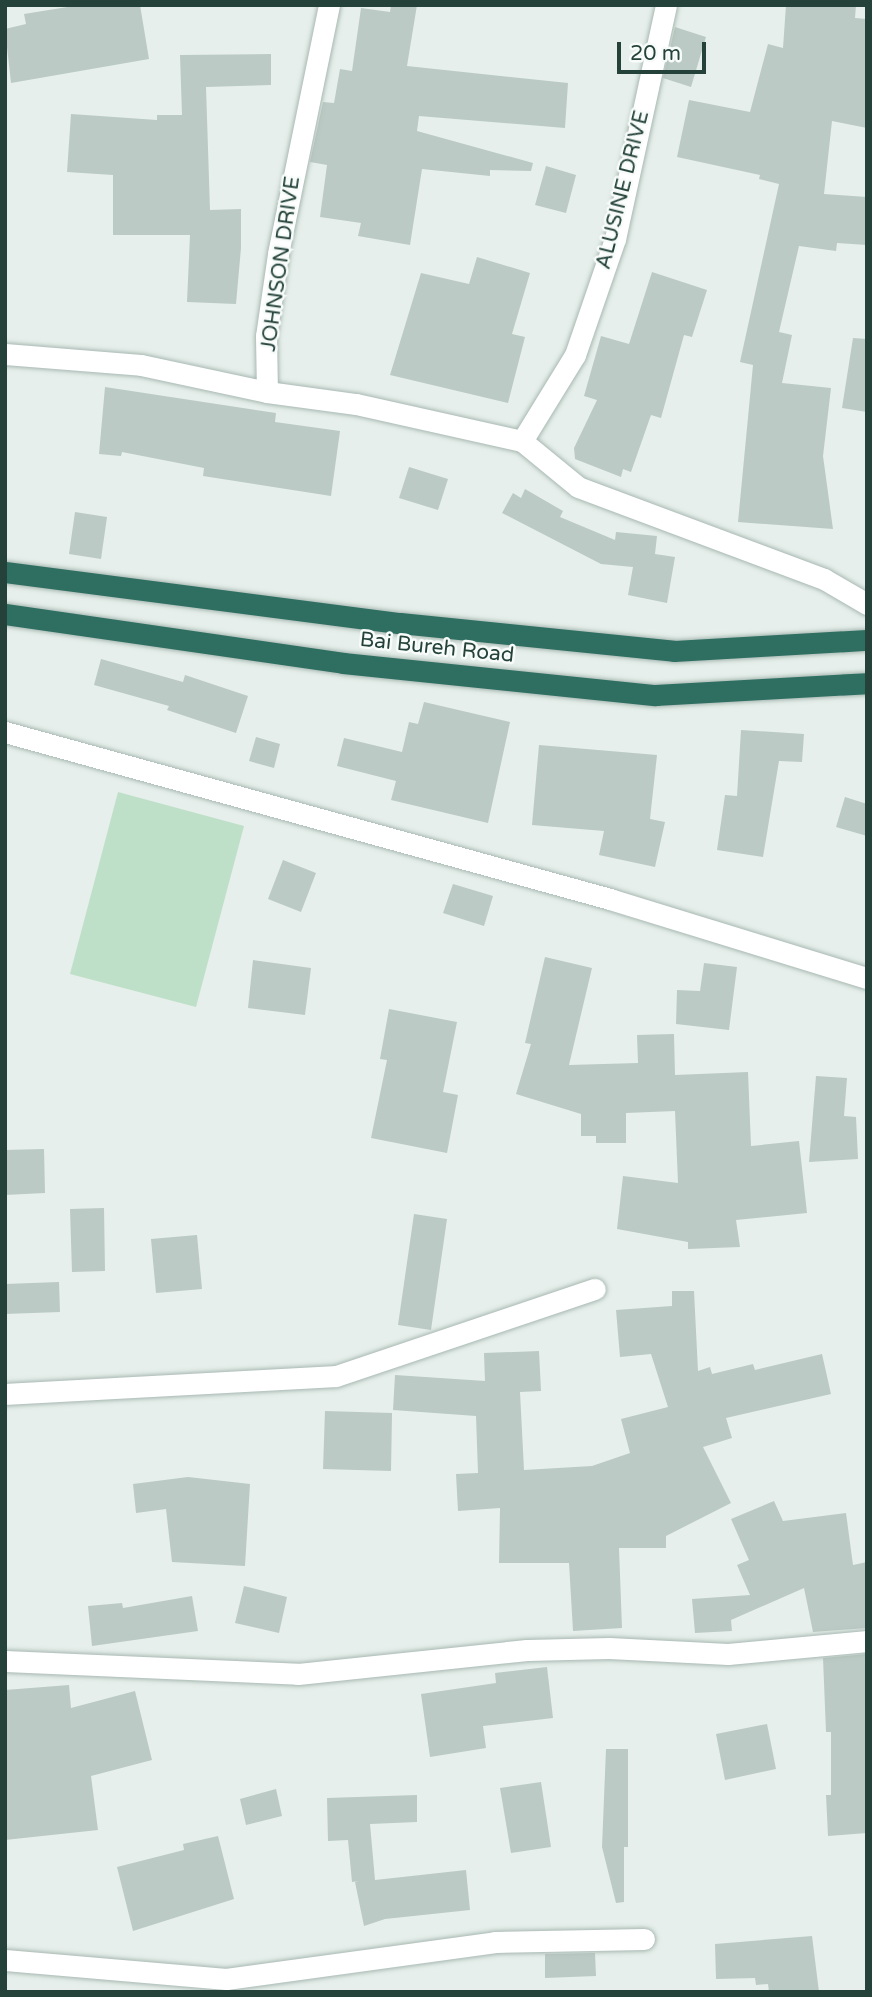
<!DOCTYPE html>
<style>
body{margin:0}
#map{position:relative;width:872px;height:1997px;overflow:hidden;background:#e6efeb;font-family:"Varela Round",sans-serif}
div>[style]{position:absolute}
.green>*{inset:0;background:#bfe0c8}
.building>*{inset:0;background:#bbcac4}
.roads{filter:drop-shadow(0 0 2px #a8b8b2) drop-shadow(0 0 2px #a8b8b2)}
.street>*{height:21px;margin:-10.5px;padding:0 10.5px;transform-origin:10.5px;border-radius:10.5px;background:#fff}
.secondary>*{height:21px;margin:-10.5px;padding:0 10.5px;transform-origin:10.5px;border-radius:10.5px;background:#fff}
.highway>*{height:21px;margin:-10.5px;padding:0 10.5px;transform-origin:10.5px;border-radius:10.5px;background:#2f6f62}
span{translate:-50% -50%;white-space:nowrap;text-align:center;line-height:1.15;-webkit-text-stroke:5px #f7fbf9;paint-order:stroke}
.street-label{font-size:21px;color:#24423a}
.frame{position:absolute;inset:0;border:7px solid #24423a;pointer-events:none}
.scale{position:absolute;left:617px;top:42px;width:89px;height:32px;box-sizing:border-box;border:4px solid #24423a;border-top:0;padding-left:9px;font-size:21px;line-height:24px;white-space:nowrap;color:#24423a;-webkit-text-stroke:5px #f7fbf9;paint-order:stroke}
</style>
<div id="map">
<div class="green">
<i style="clip-path:polygon(118px 792px,244px 826px,196px 1007px,70px 974px)"></i>
</div>
<div class="building">
<i style="clip-path:polygon(80px 5px,140px 5px,149px 59px,11px 83px,5px 29px,26px 24px,24px 14px)"></i>
<i style="clip-path:polygon(391px 5px,417px 5px,407px 66px,568px 83px,565px 128px,419px 116px,417px 131px,533px 163px,531px 171px,490px 170px,490px 176px,422px 169px,410px 245px,358px 236px,361px 223px,320px 217px,327px 165px,310px 162px,323px 102px,334px 103px,340px 69px,352px 71px,361px 8px,390px 12px)"></i>
<i style="clip-path:polygon(786px 5px,856px 5px,855px 18px,867px 19px,867px 128px,832px 121px,824px 194px,867px 197px,867px 245px,837px 243px,836px 251px,799px 246px,779px 332px,792px 335px,782px 383px,831px 388px,823px 456px,833px 529px,738px 522px,753px 365px,740px 362px,779px 184px,759px 179px,760px 175px,677px 157px,689px 100px,750px 112px,768px 44px,783px 48px)"></i>
<i style="clip-path:polygon(675px 27px,706px 37px,691px 87px,663px 78px)"></i>
<i style="clip-path:polygon(271px 54px,271px 85px,206px 87px,210px 210px,241px 209px,241px 248px,236px 304px,187px 302px,190px 235px,113px 235px,113px 175px,67px 172px,71px 114px,157px 120px,157px 115px,182px 115px,180px 55px)"></i>
<i style="clip-path:polygon(546px 166px,576px 175px,566px 213px,535px 205px)"></i>
<i style="clip-path:polygon(477px 257px,530px 273px,512px 334px,525px 337px,508px 403px,390px 375px,421px 273px,469px 284px)"></i>
<i style="clip-path:polygon(652px 272px,707px 290px,692px 337px,684px 335px,661px 418px,651px 415px,631px 472px,623px 469px,621px 477px,575px 459px,574px 448px,597px 400px,584px 396px,601px 336px,629px 344px)"></i>
<i style="clip-path:polygon(853px 338px,867px 339px,867px 412px,842px 408px)"></i>
<i style="clip-path:polygon(105px 387px,276px 413px,275px 422px,340px 431px,331px 496px,203px 476px,204px 468px,122px 452px,121px 456px,99px 454px)"></i>
<i style="clip-path:polygon(409px 467px,448px 479px,438px 510px,399px 498px)"></i>
<i style="clip-path:polygon(525px 489px,563px 511px,560px 517px,615px 540px,616px 532px,657px 536px,655px 554px,675px 557px,667px 603px,628px 595px,633px 567px,601px 564px,502px 513px,513px 493px,521px 498px)"></i>
<i style="clip-path:polygon(75px 512px,107px 517px,101px 559px,69px 554px)"></i>
<i style="clip-path:polygon(101px 659px,183px 682px,185px 675px,248px 696px,236px 733px,167px 710px,169px 706px,94px 685px)"></i>
<i style="clip-path:polygon(424px 702px,510px 722px,488px 823px,391px 800px,396px 781px,337px 766px,344px 738px,402px 752px,409px 722px,418px 724px)"></i>
<i style="clip-path:polygon(741px 730px,804px 734px,802px 762px,779px 761px,763px 857px,717px 850px,725px 795px,737px 796px)"></i>
<i style="clip-path:polygon(256px 737px,280px 744px,274px 768px,249px 761px)"></i>
<i style="clip-path:polygon(539px 745px,657px 755px,650px 819px,665px 822px,655px 867px,599px 855px,604px 831px,532px 825px)"></i>
<i style="clip-path:polygon(845px 797px,867px 804px,867px 836px,836px 827px)"></i>
<i style="clip-path:polygon(283px 860px,316px 873px,301px 912px,268px 899px)"></i>
<i style="clip-path:polygon(453px 884px,493px 896px,484px 926px,443px 913px)"></i>
<i style="clip-path:polygon(545px 957px,592px 968px,569px 1065px,638px 1063px,637px 1035px,674px 1034px,675px 1075px,748px 1072px,751px 1146px,799px 1141px,807px 1213px,736px 1220px,740px 1247px,688px 1249px,688px 1242px,617px 1229px,623px 1176px,678px 1183px,675px 1111px,626px 1113px,626px 1143px,596px 1143px,596px 1136px,581px 1136px,581px 1114px,516px 1094px,531px 1044px,525px 1043px)"></i>
<i style="clip-path:polygon(253px 960px,311px 968px,305px 1015px,248px 1008px)"></i>
<i style="clip-path:polygon(704px 963px,737px 967px,729px 1030px,676px 1024px,677px 990px,700px 991px)"></i>
<i style="clip-path:polygon(389px 1009px,457px 1022px,443px 1092px,458px 1095px,447px 1153px,371px 1138px,387px 1060px,380px 1059px)"></i>
<i style="clip-path:polygon(816px 1076px,847px 1078px,844px 1116px,856px 1117px,858px 1159px,809px 1162px)"></i>
<i style="clip-path:polygon(44px 1149px,45px 1193px,5px 1195px,5px 1150px)"></i>
<i style="clip-path:polygon(104px 1208px,105px 1271px,72px 1272px,70px 1209px)"></i>
<i style="clip-path:polygon(414px 1214px,447px 1219px,431px 1330px,398px 1325px)"></i>
<i style="clip-path:polygon(197px 1235px,202px 1289px,156px 1293px,151px 1239px)"></i>
<i style="clip-path:polygon(59px 1282px,60px 1312px,5px 1314px,5px 1284px)"></i>
<i style="clip-path:polygon(672px 1291px,694px 1291px,698px 1371px,710px 1367px,712px 1374px,753px 1364px,755px 1370px,822px 1354px,831px 1394px,726px 1418px,732px 1438px,703px 1447px,731px 1503px,666px 1536px,666px 1548px,619px 1548px,622px 1628px,573px 1631px,569px 1563px,499px 1563px,500px 1508px,458px 1511px,456px 1474px,478px 1473px,476px 1416px,393px 1410px,395px 1375px,485px 1381px,484px 1353px,539px 1351px,541px 1391px,520px 1392px,524px 1470px,592px 1466px,630px 1453px,621px 1419px,668px 1407px,651px 1354px,620px 1357px,616px 1310px,672px 1306px)"></i>
<i style="clip-path:polygon(325px 1411px,392px 1413px,391px 1471px,323px 1469px)"></i>
<i style="clip-path:polygon(188px 1477px,250px 1484px,245px 1566px,172px 1562px,166px 1509px,136px 1513px,133px 1484px)"></i>
<i style="clip-path:polygon(774px 1501px,783px 1521px,846px 1513px,853px 1565px,867px 1562px,867px 1628px,813px 1632px,804px 1588px,731px 1620px,732px 1631px,695px 1633px,692px 1599px,750px 1595px,737px 1565px,749px 1560px,731px 1519px)"></i>
<i style="clip-path:polygon(244px 1586px,287px 1597px,279px 1633px,235px 1623px)"></i>
<i style="clip-path:polygon(192px 1596px,198px 1631px,92px 1646px,88px 1606px,122px 1603px,123px 1608px)"></i>
<i style="clip-path:polygon(867px 1654px,867px 1833px,828px 1836px,826px 1795px,831px 1795px,831px 1732px,826px 1732px,823px 1658px)"></i>
<i style="clip-path:polygon(547px 1667px,553px 1718px,483px 1726px,486px 1748px,430px 1757px,421px 1694px,496px 1683px,495px 1673px)"></i>
<i style="clip-path:polygon(69px 1685px,71px 1708px,135px 1691px,152px 1760px,91px 1776px,98px 1830px,5px 1840px,5px 1690px)"></i>
<i style="clip-path:polygon(767px 1724px,776px 1769px,725px 1780px,716px 1734px)"></i>
<i style="clip-path:polygon(606px 1749px,628px 1749px,628px 1847px,624px 1847px,624px 1902px,616px 1903px,602px 1847px)"></i>
<i style="clip-path:polygon(541px 1782px,551px 1847px,511px 1853px,500px 1788px)"></i>
<i style="clip-path:polygon(276px 1789px,282px 1816px,246px 1825px,240px 1799px)"></i>
<i style="clip-path:polygon(417px 1795px,417px 1822px,370px 1824px,375px 1880px,466px 1870px,470px 1910px,385px 1919px,364px 1926px,355px 1882px,359px 1881px,352px 1882px,348px 1840px,328px 1841px,327px 1798px)"></i>
<i style="clip-path:polygon(218px 1836px,234px 1899px,133px 1931px,117px 1867px,184px 1850px,183px 1844px)"></i>
<i style="clip-path:polygon(812px 1936px,819px 1992px,769px 1992px,768px 1984px,756px 1985px,755px 1978px,716px 1979px,715px 1944px)"></i>
<i style="clip-path:polygon(595px 1953px,596px 1976px,545px 1978px,545px 1954px)"></i>
</div>
<div class="roads">
<div class="street">
<i style="left:329px;top:5px;width:254px;rotate:101.6deg"></i>
<i style="left:278px;top:254px;width:83px;rotate:98.3deg"></i>
<i style="left:266px;top:336px;width:56px;rotate:89deg"></i>
<i style="left:267px;top:392px;width:90px;rotate:7.7deg"></i>
<i style="left:356px;top:404px;width:170px;rotate:12.6deg"></i>
<i style="left:522px;top:441px;width:72px;rotate:39.4deg"></i>
<i style="left:578px;top:487px;width:263px;rotate:20.5deg"></i>
<i style="left:824px;top:579px;width:50px;rotate:30.2deg"></i>
<i style="left:5px;top:354px;width:136px;rotate:4.6deg"></i>
<i style="left:141px;top:365px;width:129px;rotate:12.1deg"></i>
<i style="left:522px;top:441px;width:101px;rotate:-58.4deg"></i>
<i style="left:575px;top:355px;width:123px;rotate:-71deg"></i>
<i style="left:615px;top:239px;width:239px;rotate:-77.7deg"></i>
<i style="left:5px;top:1394px;width:331px;rotate:-3.1deg"></i>
<i style="left:336px;top:1376px;width:273px;rotate:-18.6deg"></i>
<i style="left:5px;top:1661px;width:293px;rotate:2.5deg"></i>
<i style="left:298px;top:1674px;width:230px;rotate:-6deg"></i>
<i style="left:527px;top:1650px;width:82px;rotate:-1.4deg"></i>
<i style="left:609px;top:1648px;width:119px;rotate:2.9deg"></i>
<i style="left:728px;top:1654px;width:140px;rotate:-5.3deg"></i>
<i style="left:5px;top:1960px;width:222px;rotate:4.9deg"></i>
<i style="left:226px;top:1979px;width:272px;rotate:-7.8deg"></i>
<i style="left:495px;top:1942px;width:149px;rotate:-1.2deg"></i>
</div>
<div class="secondary">
<i style="left:5px;top:732px;width:628px;rotate:15.43deg"></i>
<i style="left:610px;top:899px;width:269px;rotate:17.1deg"></i>
</div>
<div class="highway">
<i style="left:5px;top:572px;width:398px;rotate:7.4deg"></i>
<i style="left:400px;top:623px;width:275px;rotate:5.8deg"></i>
<i style="left:674px;top:651px;width:193px;rotate:-3.3deg"></i>
<i style="left:5px;top:614px;width:342px;rotate:8.2deg"></i>
<i style="left:343px;top:663px;width:314px;rotate:5.9deg"></i>
<i style="left:655px;top:695px;width:212px;rotate:-3.2deg"></i>
</div>
</div>
<div class="street-label">
<span style="left:623px;top:190px;rotate:-76deg">ALUSINE DRIVE</span>
<span style="left:281px;top:264px;rotate:-82deg">JOHNSON DRIVE</span>
<span style="left:437px;top:648px;rotate:6deg">Bai Bureh Road</span>
</div>
<div class="frame"></div>
<div class="scale">20 m</div>
</div>
